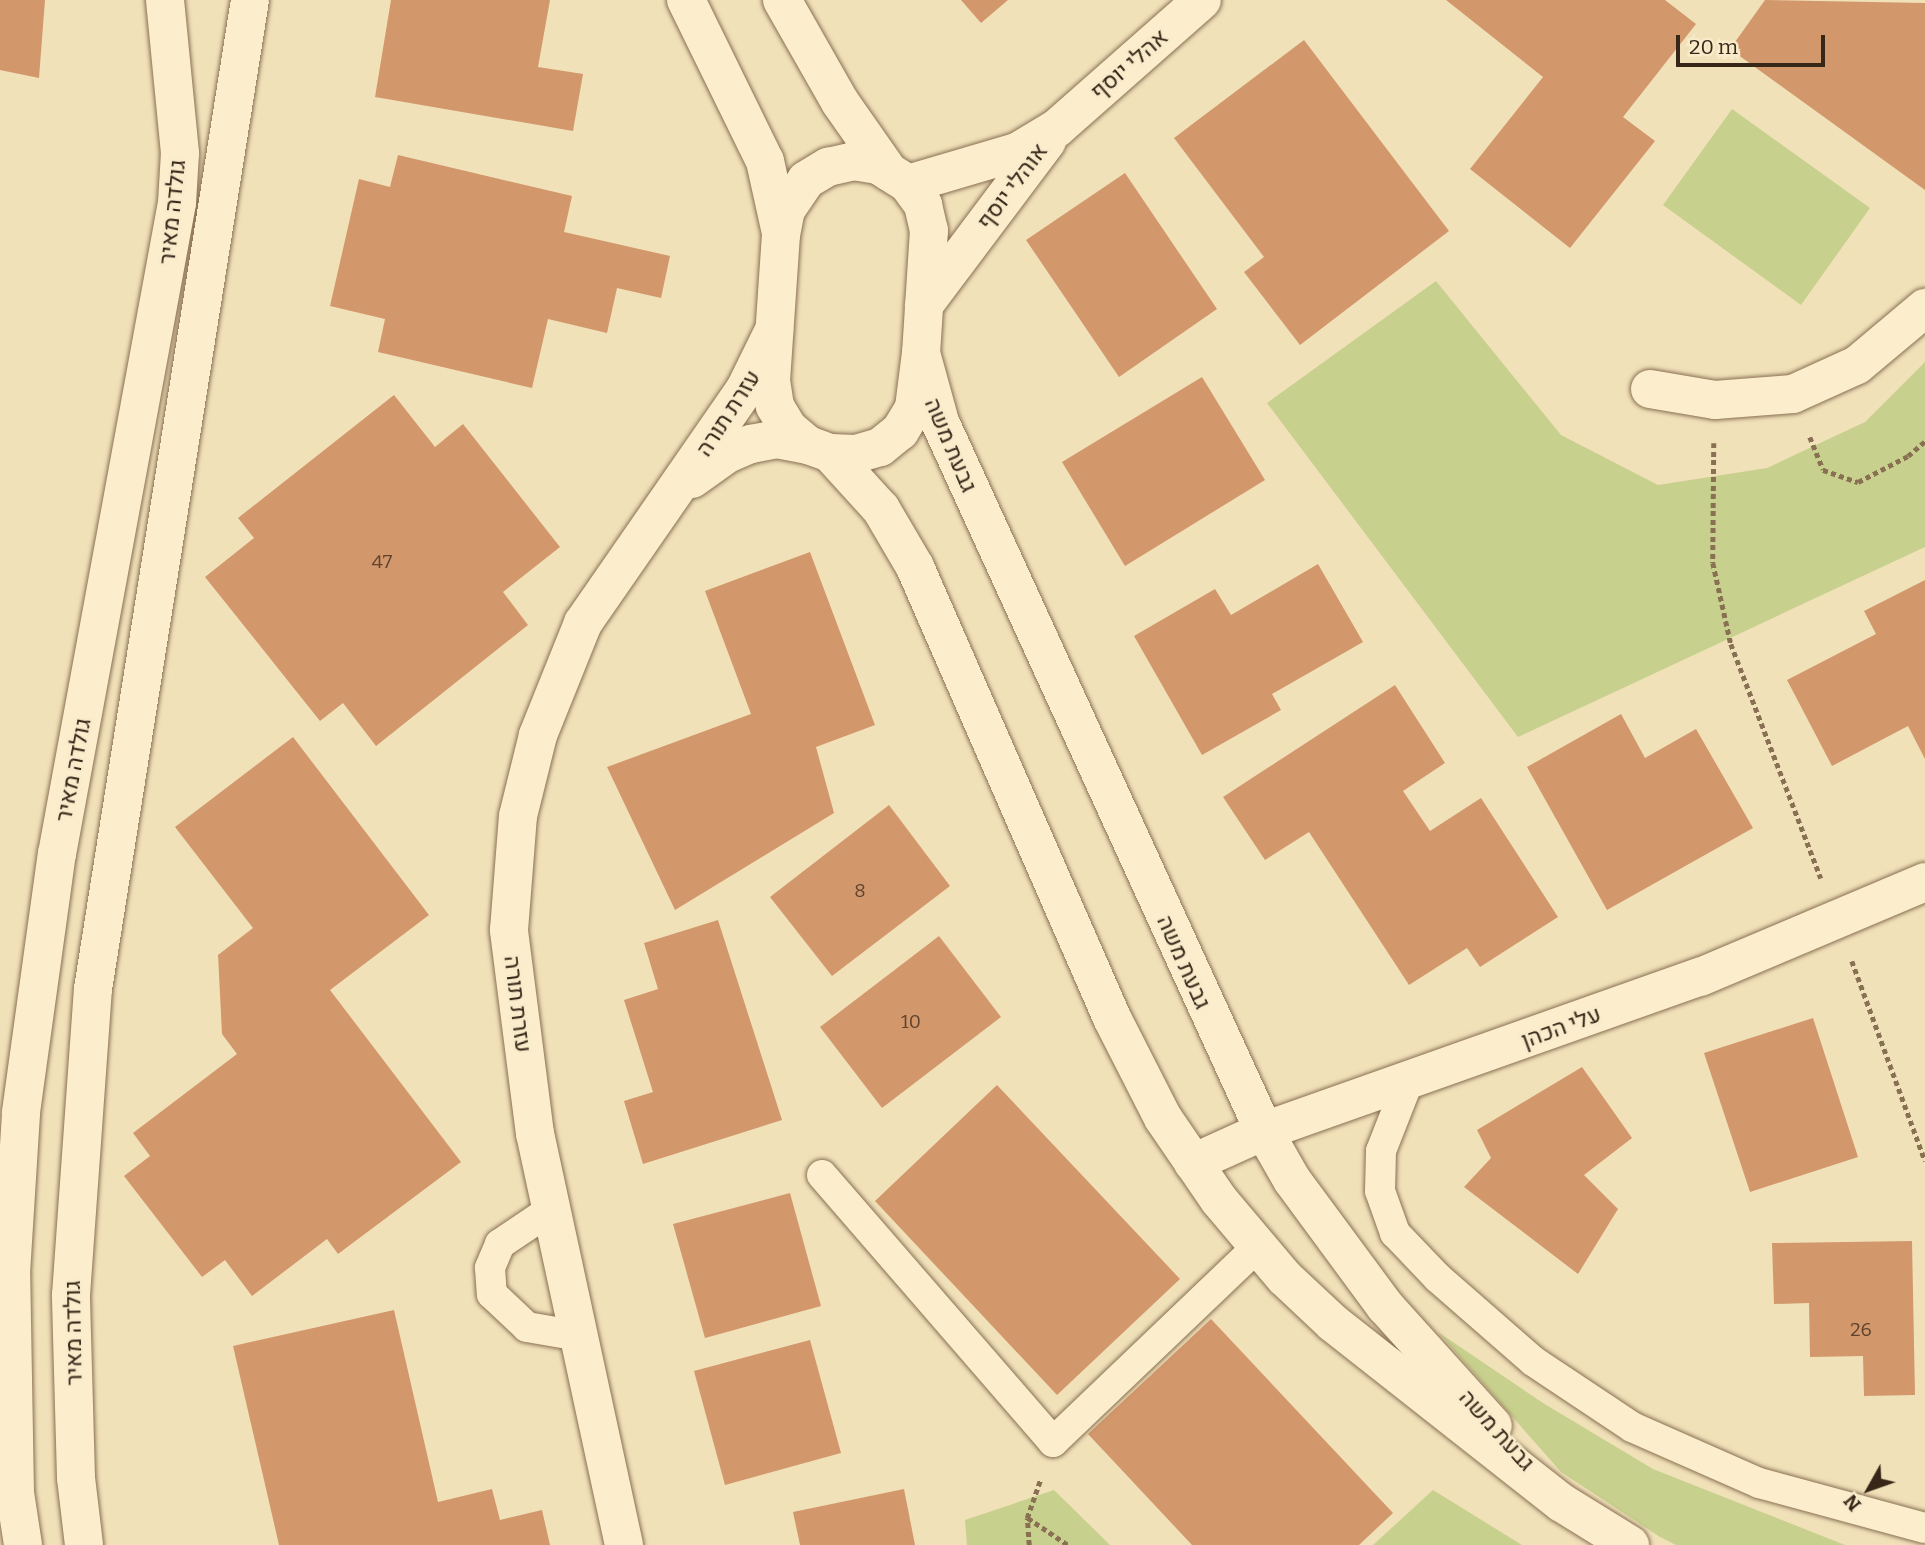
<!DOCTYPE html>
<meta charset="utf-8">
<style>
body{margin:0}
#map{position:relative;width:1925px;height:1545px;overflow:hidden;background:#f1e1b9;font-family:Bitter,Heebo,serif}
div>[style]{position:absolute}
.green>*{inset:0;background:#c8d08d}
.building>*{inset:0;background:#d3976c}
.path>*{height:4.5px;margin-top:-2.25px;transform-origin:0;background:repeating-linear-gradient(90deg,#897053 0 5px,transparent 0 8.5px)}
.roads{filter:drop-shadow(0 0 2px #897053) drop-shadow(0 0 2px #897053)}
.lane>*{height:30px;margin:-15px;padding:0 15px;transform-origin:15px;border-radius:15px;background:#fceecd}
.street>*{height:38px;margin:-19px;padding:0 19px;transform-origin:19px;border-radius:19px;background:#fceecd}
.secondary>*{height:38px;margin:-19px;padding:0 19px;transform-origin:19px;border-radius:19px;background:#fceecd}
span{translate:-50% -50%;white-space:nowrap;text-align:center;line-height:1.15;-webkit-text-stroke:5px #f8ebca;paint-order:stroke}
.number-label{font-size:19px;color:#5e432e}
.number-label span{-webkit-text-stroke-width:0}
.street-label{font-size:23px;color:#372719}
.north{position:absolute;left:1834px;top:1454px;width:70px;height:70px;-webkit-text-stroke:5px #f8ebca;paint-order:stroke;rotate:230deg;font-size:19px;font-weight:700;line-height:28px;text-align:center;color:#372719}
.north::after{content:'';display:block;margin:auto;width:24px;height:32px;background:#372719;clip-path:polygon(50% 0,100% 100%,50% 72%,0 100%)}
.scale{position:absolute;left:1676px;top:35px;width:149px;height:32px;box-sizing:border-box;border:4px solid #372719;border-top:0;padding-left:9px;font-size:21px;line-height:24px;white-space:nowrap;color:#372719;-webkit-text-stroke:5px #f8ebca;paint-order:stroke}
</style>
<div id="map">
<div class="green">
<i style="clip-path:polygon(1732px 109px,1870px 208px,1801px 305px,1663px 205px)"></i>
<i style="clip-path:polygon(1436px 281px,1561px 435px,1658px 485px,1767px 468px,1865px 422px,1925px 362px,1925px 547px,1518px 737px,1267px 403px)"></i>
<i style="clip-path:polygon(1438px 1332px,1543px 1403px,1653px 1469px,1845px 1545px,1676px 1545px,1660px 1537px,1561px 1472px)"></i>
<i style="clip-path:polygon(1054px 1490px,1110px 1545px,967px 1545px,965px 1520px)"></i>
<i style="clip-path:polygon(1433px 1490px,1522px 1545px,1373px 1545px)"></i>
</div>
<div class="building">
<i style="clip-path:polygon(0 0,45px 0,39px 78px,0 70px)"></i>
<i style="clip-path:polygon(391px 0,550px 0,538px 67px,583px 74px,573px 131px,375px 97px)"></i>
<i style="clip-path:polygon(961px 0,1008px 0,981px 23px)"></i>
<i style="clip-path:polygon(1446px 0,1665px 0,1696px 24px,1623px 117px,1655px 141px,1570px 248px,1470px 169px,1543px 77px)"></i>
<i style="clip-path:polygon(1765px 0,1925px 3px,1925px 190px,1730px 49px)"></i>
<i style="clip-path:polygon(1304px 40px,1449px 231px,1300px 345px,1244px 272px,1264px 257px,1174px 138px)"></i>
<i style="clip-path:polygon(398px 155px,572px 196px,564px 232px,670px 256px,661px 298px,617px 288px,607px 333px,548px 319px,532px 388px,378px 352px,385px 319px,330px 306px,359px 179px,390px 187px)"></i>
<i style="clip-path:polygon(1125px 173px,1217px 309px,1119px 377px,1026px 240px)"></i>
<i style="clip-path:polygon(1202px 377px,1265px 480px,1125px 566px,1062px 462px)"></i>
<i style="clip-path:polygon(394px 395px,435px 447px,463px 424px,560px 547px,503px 592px,528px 625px,376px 746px,343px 703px,320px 721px,205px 577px,254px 538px,238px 518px)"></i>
<i style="clip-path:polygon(810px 552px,875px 725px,816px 747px,834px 813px,675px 910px,607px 767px,751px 714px,705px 591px)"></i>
<i style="clip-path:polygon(1318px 564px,1363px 642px,1272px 694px,1281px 710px,1202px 755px,1134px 636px,1215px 589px,1231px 615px)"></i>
<i style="clip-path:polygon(1925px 580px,1925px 759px,1908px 726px,1832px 766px,1787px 680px,1876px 634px,1864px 611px)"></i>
<i style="clip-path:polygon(1395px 685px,1445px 763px,1403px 791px,1430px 831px,1481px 798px,1558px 917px,1480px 967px,1467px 948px,1409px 985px,1309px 832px,1265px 860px,1223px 797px)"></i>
<i style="clip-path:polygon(1621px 714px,1645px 758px,1696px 729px,1753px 828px,1607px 910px,1527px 767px)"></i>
<i style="clip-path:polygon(293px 737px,429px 915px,330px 990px,461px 1162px,338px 1254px,327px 1239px,252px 1296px,225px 1260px,202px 1277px,124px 1176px,150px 1156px,133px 1133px,237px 1054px,222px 1034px,218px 955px,253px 928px,175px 827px)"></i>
<i style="clip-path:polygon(889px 805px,950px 886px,832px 976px,770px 897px)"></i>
<i style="clip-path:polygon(718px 920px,782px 1120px,643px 1164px,624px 1101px,653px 1092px,624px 1000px,658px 989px,644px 943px)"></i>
<i style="clip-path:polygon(939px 936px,1001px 1017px,882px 1108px,820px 1027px)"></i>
<i style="clip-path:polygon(1813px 1018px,1858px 1157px,1750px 1192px,1704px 1053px)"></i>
<i style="clip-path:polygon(1582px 1067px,1632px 1138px,1584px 1175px,1618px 1209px,1578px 1274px,1464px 1187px,1491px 1158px,1477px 1130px)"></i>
<i style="clip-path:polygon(997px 1085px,1180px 1279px,1057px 1395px,875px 1201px)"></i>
<i style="clip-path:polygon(790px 1193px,821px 1306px,705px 1338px,673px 1224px)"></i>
<i style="clip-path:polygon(1912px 1241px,1915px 1395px,1864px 1396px,1863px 1356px,1810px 1357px,1809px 1303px,1774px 1304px,1772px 1243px)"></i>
<i style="clip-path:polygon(394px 1310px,438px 1502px,492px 1489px,500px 1520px,542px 1510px,550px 1545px,279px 1545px,233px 1346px)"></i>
<i style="clip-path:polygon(1211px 1319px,1393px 1513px,1359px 1545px,1192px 1545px,1088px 1434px)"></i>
<i style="clip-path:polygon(810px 1340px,841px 1453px,725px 1485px,694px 1371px)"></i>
<i style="clip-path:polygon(904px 1489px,915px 1545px,800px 1545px,793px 1512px)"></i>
</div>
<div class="path">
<i style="left:1810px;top:437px;width:35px;rotate:68deg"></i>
<i style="left:1823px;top:470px;width:37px;rotate:19deg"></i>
<i style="left:1858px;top:482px;width:56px;rotate:-27.5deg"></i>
<i style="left:1908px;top:456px;width:23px;rotate:-41deg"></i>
<i style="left:1714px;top:443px;width:120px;rotate:90.5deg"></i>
<i style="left:1713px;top:563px;width:83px;rotate:77.5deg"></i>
<i style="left:1731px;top:644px;width:251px;rotate:69deg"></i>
<i style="left:1852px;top:961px;width:213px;rotate:69.9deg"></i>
<i style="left:1028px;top:1518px;width:48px;rotate:34deg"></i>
<i style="left:1029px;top:1545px;width:27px;rotate:-94deg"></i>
<i style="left:1027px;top:1518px;width:42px;rotate:-70.7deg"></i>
</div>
<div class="roads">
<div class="lane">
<i style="left:1408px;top:1082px;width:74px;rotate:111.4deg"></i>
<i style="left:1381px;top:1151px;width:40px;rotate:91.4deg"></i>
<i style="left:1380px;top:1191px;width:45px;rotate:70.3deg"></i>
<i style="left:1395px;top:1233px;width:62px;rotate:46.3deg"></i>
<i style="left:1438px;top:1278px;width:126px;rotate:41.1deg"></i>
<i style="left:1533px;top:1361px;width:119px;rotate:33.7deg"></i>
<i style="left:1632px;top:1427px;width:139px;rotate:23.8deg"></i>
<i style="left:1759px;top:1483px;width:172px;rotate:15.2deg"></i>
<i style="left:822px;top:1175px;width:353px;rotate:49.1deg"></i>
<i style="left:1053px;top:1442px;width:284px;rotate:-43.7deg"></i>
<i style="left:552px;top:1209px;width:63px;rotate:146.1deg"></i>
<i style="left:500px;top:1244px;width:26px;rotate:113deg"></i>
<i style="left:490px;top:1268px;width:26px;rotate:86deg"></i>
<i style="left:492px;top:1294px;width:48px;rotate:43.3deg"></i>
<i style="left:527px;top:1327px;width:53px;rotate:9.8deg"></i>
</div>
<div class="street">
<i style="left:908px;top:184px;width:114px;rotate:-16.4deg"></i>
<i style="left:1017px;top:152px;width:47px;rotate:-31deg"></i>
<i style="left:1057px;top:128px;width:193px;rotate:-41.4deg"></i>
<i style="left:924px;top:305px;width:205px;rotate:-53.1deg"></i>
<i style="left:1650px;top:389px;width:66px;rotate:9.6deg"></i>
<i style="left:1715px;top:400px;width:78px;rotate:-4.4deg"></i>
<i style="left:1793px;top:394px;width:70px;rotate:-24.4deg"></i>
<i style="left:1857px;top:365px;width:89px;rotate:-40deg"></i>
<i style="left:692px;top:479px;width:43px;rotate:-35.5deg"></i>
<i style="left:727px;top:454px;width:26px;rotate:-23deg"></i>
<i style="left:751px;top:444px;width:26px;rotate:-11deg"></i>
<i style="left:777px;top:439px;width:32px;rotate:11deg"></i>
<i style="left:624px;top:1545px;width:421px;rotate:-102.2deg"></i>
<i style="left:535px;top:1134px;width:206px;rotate:-97.3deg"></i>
<i style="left:509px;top:930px;width:114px;rotate:-85.5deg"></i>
<i style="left:518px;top:816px;width:83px;rotate:-76.1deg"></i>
<i style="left:538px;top:735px;width:121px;rotate:-68.1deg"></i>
<i style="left:583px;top:623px;width:285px;rotate:-55.3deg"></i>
<i style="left:745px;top:389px;width:66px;rotate:-63.8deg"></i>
</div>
<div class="secondary">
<i style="left:686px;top:0;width:179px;rotate:63.9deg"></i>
<i style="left:765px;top:161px;width:74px;rotate:77.5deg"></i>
<i style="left:782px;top:0;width:117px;rotate:60.4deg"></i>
<i style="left:840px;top:102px;width:85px;rotate:55deg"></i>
<i style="left:853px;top:161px;width:25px;rotate:9deg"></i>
<i style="left:878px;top:165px;width:36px;rotate:32deg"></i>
<i style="left:908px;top:184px;width:26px;rotate:54deg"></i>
<i style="left:923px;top:205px;width:26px;rotate:77deg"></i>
<i style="left:929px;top:230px;width:123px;rotate:93.7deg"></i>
<i style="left:921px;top:353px;width:55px;rotate:97.3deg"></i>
<i style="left:914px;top:408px;width:27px;rotate:121deg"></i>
<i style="left:900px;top:431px;width:26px;rotate:141deg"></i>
<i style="left:880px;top:447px;width:25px;rotate:164deg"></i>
<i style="left:856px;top:454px;width:26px;rotate:-178deg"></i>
<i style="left:830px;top:453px;width:23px;rotate:-160deg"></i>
<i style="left:808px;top:445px;width:26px;rotate:-140deg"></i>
<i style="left:788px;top:428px;width:26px;rotate:-121deg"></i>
<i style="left:775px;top:406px;width:25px;rotate:-99deg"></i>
<i style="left:771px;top:381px;width:146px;rotate:-86.1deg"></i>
<i style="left:781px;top:235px;width:25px;rotate:-79deg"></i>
<i style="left:786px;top:210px;width:36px;rotate:-56deg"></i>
<i style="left:806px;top:180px;width:26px;rotate:-31deg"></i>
<i style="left:828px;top:167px;width:26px;rotate:-13deg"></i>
<i style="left:921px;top:353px;width:72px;rotate:74.6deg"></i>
<i style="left:940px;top:422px;width:780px;rotate:65.44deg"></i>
<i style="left:1264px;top:1131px;width:56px;rotate:60.3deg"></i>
<i style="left:1292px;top:1180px;width:157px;rotate:53.6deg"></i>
<i style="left:1385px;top:1306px;width:161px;rotate:48deg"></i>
<i style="left:830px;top:453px;width:76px;rotate:47.7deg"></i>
<i style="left:881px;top:509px;width:67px;rotate:59.6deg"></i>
<i style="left:915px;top:567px;width:492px;rotate:66.4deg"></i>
<i style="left:1112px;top:1018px;width:112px;rotate:63deg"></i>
<i style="left:1163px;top:1118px;width:99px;rotate:55.7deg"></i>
<i style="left:1219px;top:1200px;width:102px;rotate:49.8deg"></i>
<i style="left:1285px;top:1278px;width:66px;rotate:43.2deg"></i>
<i style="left:1333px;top:1323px;width:291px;rotate:38.2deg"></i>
<i style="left:1562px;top:1503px;width:80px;rotate:31.7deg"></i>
<i style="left:1193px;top:1163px;width:78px;rotate:-24.3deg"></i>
<i style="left:1264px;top:1131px;width:462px;rotate:-19.5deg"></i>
<i style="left:1700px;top:977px;width:244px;rotate:-22.9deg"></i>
<i style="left:23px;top:1545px;width:53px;rotate:-98.7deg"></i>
<i style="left:15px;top:1493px;width:220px;rotate:-91deg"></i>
<i style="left:11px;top:1273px;width:161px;rotate:-86.4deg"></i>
<i style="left:21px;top:1112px;width:260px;rotate:-82.1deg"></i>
<i style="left:57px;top:854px;width:662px;rotate:-79.56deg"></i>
<i style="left:177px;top:203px;width:50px;rotate:-86.6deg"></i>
<i style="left:180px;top:153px;width:154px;rotate:-95.6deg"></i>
<i style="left:84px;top:1545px;width:67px;rotate:-96.8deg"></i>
<i style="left:76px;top:1478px;width:183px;rotate:-91.6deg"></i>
<i style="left:71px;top:1295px;width:307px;rotate:-85.9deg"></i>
<i style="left:93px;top:989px;width:1001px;rotate:-80.98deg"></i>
</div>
</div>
<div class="number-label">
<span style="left:382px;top:562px">47</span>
<span style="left:860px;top:891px">8</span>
<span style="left:911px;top:1022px">10</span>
<span style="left:1861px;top:1330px">26</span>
</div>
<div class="street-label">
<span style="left:1129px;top:64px;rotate:-41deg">אהלי יוסף</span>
<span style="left:1012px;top:186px;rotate:-53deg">אוהלי יוסף</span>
<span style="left:172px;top:212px;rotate:-84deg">גולדה מאיר</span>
<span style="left:728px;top:413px;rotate:-57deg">עזרת תורה</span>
<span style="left:951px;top:445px;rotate:67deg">גבעת משה</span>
<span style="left:73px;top:770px;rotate:-79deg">גולדה מאיר</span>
<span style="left:1184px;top:962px;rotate:66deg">גבעת משה</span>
<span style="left:518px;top:1004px;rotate:83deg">עזרת תורה</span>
<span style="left:1561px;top:1027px;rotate:-20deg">עלי הכהן</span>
<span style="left:73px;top:1333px;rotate:-91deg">גולדה מאיר</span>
<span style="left:1497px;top:1430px;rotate:48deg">גבעת משה</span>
</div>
<div class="north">N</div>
<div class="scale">20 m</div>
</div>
